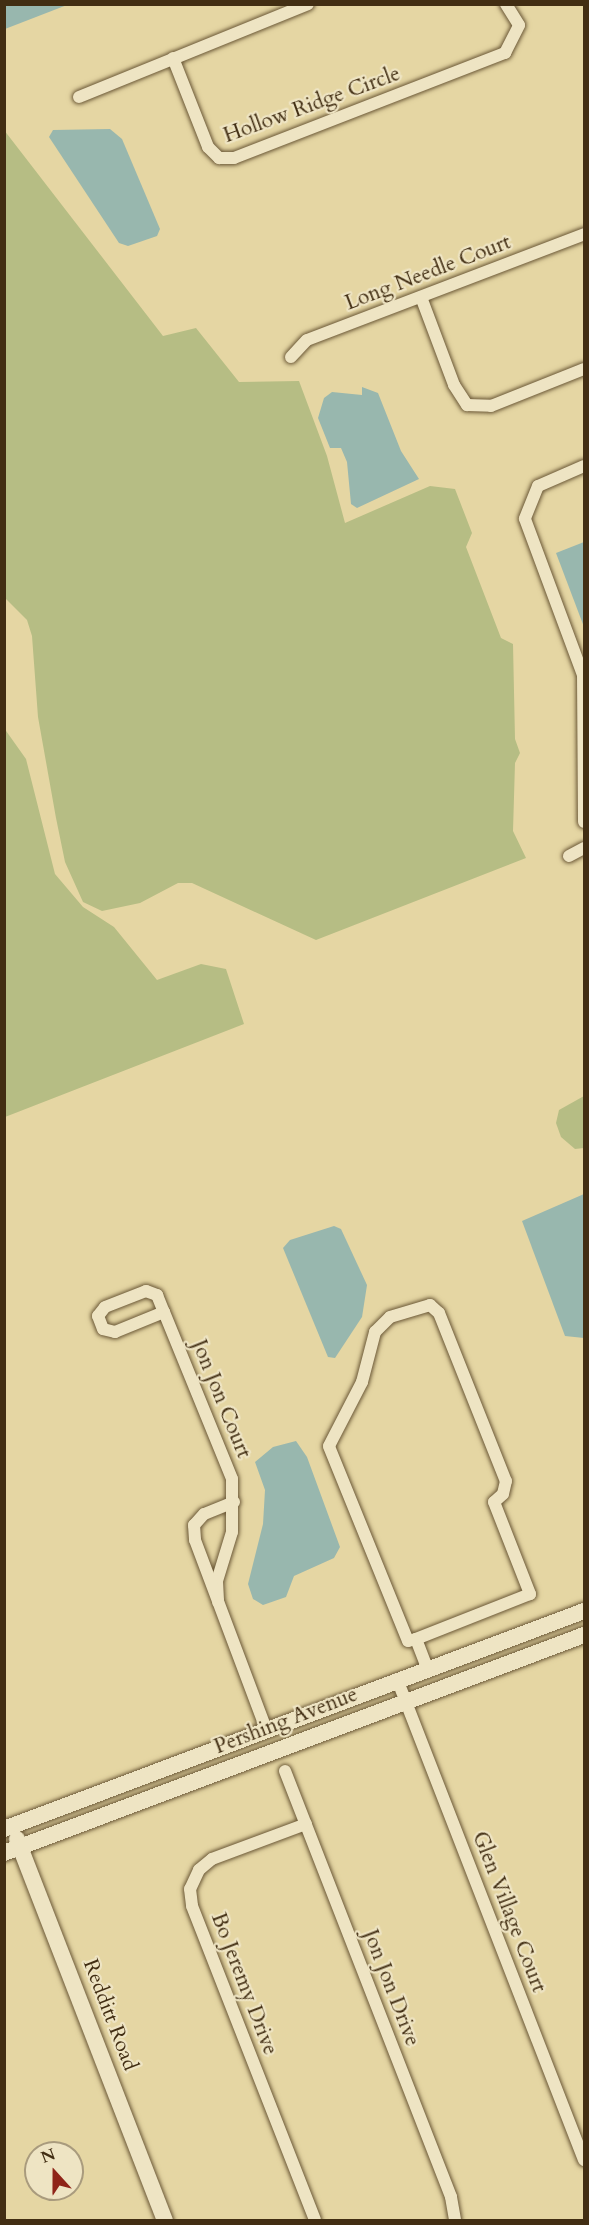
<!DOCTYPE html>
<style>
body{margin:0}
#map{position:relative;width:589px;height:2225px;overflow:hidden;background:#e5d6a3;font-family:Cardo,serif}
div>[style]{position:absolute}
.green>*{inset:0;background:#b6bd84}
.water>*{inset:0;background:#98b7ae}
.roads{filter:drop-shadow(0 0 2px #6b5837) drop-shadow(0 0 2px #6b5837)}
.street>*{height:12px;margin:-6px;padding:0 6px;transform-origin:6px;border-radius:6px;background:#eee4c3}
.secondary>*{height:16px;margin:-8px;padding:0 8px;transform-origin:8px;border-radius:8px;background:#eee4c3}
span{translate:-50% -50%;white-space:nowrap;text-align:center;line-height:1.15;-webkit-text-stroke:4.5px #eee4c3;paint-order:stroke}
.street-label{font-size:21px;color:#422e13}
.frame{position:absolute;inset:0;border:6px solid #422e13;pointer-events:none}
.north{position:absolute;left:24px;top:2141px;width:60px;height:60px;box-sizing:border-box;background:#eee4c3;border:2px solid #a99b7d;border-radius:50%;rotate:339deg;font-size:16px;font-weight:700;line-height:24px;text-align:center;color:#422e13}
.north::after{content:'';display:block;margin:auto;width:21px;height:27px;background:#8f2418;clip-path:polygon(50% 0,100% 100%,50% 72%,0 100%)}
</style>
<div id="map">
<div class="green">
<i style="clip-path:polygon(4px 130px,163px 336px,196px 328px,239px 382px,299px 381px,327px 456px,345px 523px,430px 486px,455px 489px,472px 533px,466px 547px,501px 638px,513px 644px,515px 739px,520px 753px,515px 763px,513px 831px,526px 858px,316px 940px,192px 883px,178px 883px,140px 903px,102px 911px,83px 902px,65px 862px,56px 818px,38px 717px,32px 636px,27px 620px,5px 598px)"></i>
<i style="clip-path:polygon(4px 728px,26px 759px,55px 874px,83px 907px,114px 927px,157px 980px,201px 964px,226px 969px,244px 1024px,5px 1117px)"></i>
<i style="clip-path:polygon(584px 1096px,584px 1148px,575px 1149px,561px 1137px,556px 1123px,559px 1110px)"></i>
</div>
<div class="water">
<i style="clip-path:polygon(5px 4px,67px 4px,67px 5px,5px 29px)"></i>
<i style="clip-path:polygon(110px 129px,122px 139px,160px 229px,157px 236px,128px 246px,119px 243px,49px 137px,53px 130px)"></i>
<i style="clip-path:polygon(362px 387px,378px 393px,401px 451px,419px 479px,357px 508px,351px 504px,347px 462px,341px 448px,330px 448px,318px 418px,324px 398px,332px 392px,362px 395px)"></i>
<i style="clip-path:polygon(584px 542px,584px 627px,556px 553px)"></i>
<i style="clip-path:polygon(584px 1194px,584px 1338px,565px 1336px,522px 1221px)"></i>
<i style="clip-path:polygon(334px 1226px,341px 1229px,367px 1285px,362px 1317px,335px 1358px,328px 1357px,283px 1248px,290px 1240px)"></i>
<i style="clip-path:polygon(296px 1441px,307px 1457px,340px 1547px,334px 1558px,294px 1576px,286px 1597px,263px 1605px,253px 1599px,248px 1584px,263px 1524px,265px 1490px,255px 1462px,273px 1447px)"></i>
</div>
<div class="roads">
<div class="street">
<i style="left:173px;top:58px;width:96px;rotate:68.5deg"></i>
<i style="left:208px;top:147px;width:16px;rotate:45deg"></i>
<i style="left:219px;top:158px;width:15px"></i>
<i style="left:234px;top:158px;width:291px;rotate:-21.2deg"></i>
<i style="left:505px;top:53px;width:31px;rotate:-63deg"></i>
<i style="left:519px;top:25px;width:25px;rotate:-122deg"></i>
<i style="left:79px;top:97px;width:247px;rotate:-22.1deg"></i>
<i style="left:421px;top:297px;width:94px;rotate:69.4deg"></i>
<i style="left:454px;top:385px;width:24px;rotate:57deg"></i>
<i style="left:467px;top:405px;width:24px;rotate:2deg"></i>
<i style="left:491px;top:406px;width:100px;rotate:-21.7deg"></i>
<i style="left:291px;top:357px;width:23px;rotate:-47deg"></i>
<i style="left:307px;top:340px;width:297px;rotate:-20.9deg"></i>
<i style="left:584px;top:466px;width:50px;rotate:156.5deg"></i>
<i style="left:538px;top:486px;width:35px;rotate:112deg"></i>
<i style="left:525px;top:519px;width:166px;rotate:69.6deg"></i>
<i style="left:583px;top:675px;width:147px;rotate:89.6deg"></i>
<i style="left:569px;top:856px;width:17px;rotate:-28deg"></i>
<i style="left:164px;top:1312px;width:53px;rotate:157.8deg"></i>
<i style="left:115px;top:1332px;width:12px;rotate:-166deg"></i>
<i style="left:103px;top:1329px;width:14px;rotate:-111deg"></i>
<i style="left:98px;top:1316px;width:11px;rotate:-52deg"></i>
<i style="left:105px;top:1307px;width:44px;rotate:-21.3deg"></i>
<i style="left:146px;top:1291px;width:12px;rotate:20deg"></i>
<i style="left:157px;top:1295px;width:18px;rotate:68deg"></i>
<i style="left:164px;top:1312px;width:180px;rotate:67.8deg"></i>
<i style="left:232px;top:1479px;width:53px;rotate:90deg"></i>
<i style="left:232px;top:1532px;width:51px;rotate:107deg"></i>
<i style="left:217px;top:1581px;width:21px;rotate:87deg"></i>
<i style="left:234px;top:1502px;width:32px;rotate:158deg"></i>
<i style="left:204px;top:1514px;width:15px;rotate:132deg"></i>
<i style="left:194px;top:1525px;width:15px;rotate:86deg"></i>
<i style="left:195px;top:1540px;width:202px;rotate:69.4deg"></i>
<i style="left:416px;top:1639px;width:8px;rotate:166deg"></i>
<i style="left:408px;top:1641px;width:210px;rotate:-112.1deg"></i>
<i style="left:329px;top:1446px;width:72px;rotate:-62.7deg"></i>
<i style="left:362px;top:1382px;width:52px;rotate:-75.4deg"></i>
<i style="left:375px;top:1332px;width:21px;rotate:-45deg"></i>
<i style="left:390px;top:1317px;width:42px;rotate:-16.7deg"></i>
<i style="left:430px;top:1305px;width:12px;rotate:42deg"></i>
<i style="left:439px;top:1313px;width:181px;rotate:68.3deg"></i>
<i style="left:506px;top:1481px;width:13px;rotate:103deg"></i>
<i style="left:503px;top:1494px;width:12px;rotate:138deg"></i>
<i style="left:494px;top:1502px;width:99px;rotate:68.6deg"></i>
<i style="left:530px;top:1594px;width:123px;rotate:158.5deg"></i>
<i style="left:416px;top:1639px;width:31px;rotate:69deg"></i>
<i style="left:397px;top:1679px;width:516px;rotate:68.76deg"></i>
<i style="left:285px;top:1771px;width:457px;rotate:68.7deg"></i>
<i style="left:451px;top:2197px;width:23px;rotate:80deg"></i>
<i style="left:306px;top:1824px;width:100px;rotate:159.6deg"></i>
<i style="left:212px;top:1859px;width:17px;rotate:140deg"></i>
<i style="left:199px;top:1870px;width:21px;rotate:115deg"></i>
<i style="left:190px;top:1889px;width:17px;rotate:83deg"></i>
<i style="left:192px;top:1906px;width:337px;rotate:68.6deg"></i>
</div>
<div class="secondary">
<i style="left:4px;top:1829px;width:620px;rotate:-20.6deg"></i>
<i style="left:17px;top:1839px;width:409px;rotate:68.8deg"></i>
<i style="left:4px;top:1853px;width:620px;rotate:-20.6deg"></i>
</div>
</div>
<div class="street-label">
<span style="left:312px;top:105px;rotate:-20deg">Hollow Ridge Circle</span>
<span style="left:428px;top:273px;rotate:-21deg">Long Needle Court</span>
<span style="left:221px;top:1399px;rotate:68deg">Jon Jon Court</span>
<span style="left:286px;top:1721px;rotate:-21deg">Pershing Avenue</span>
<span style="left:509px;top:1912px;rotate:69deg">Glen Village Court</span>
<span style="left:244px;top:1984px;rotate:69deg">Bo Jeremy Drive</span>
<span style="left:391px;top:1988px;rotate:69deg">Jon Jon Drive</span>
<span style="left:110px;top:2015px;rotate:69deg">Redditt Road</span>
</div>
<div class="frame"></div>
<div class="north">N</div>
</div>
